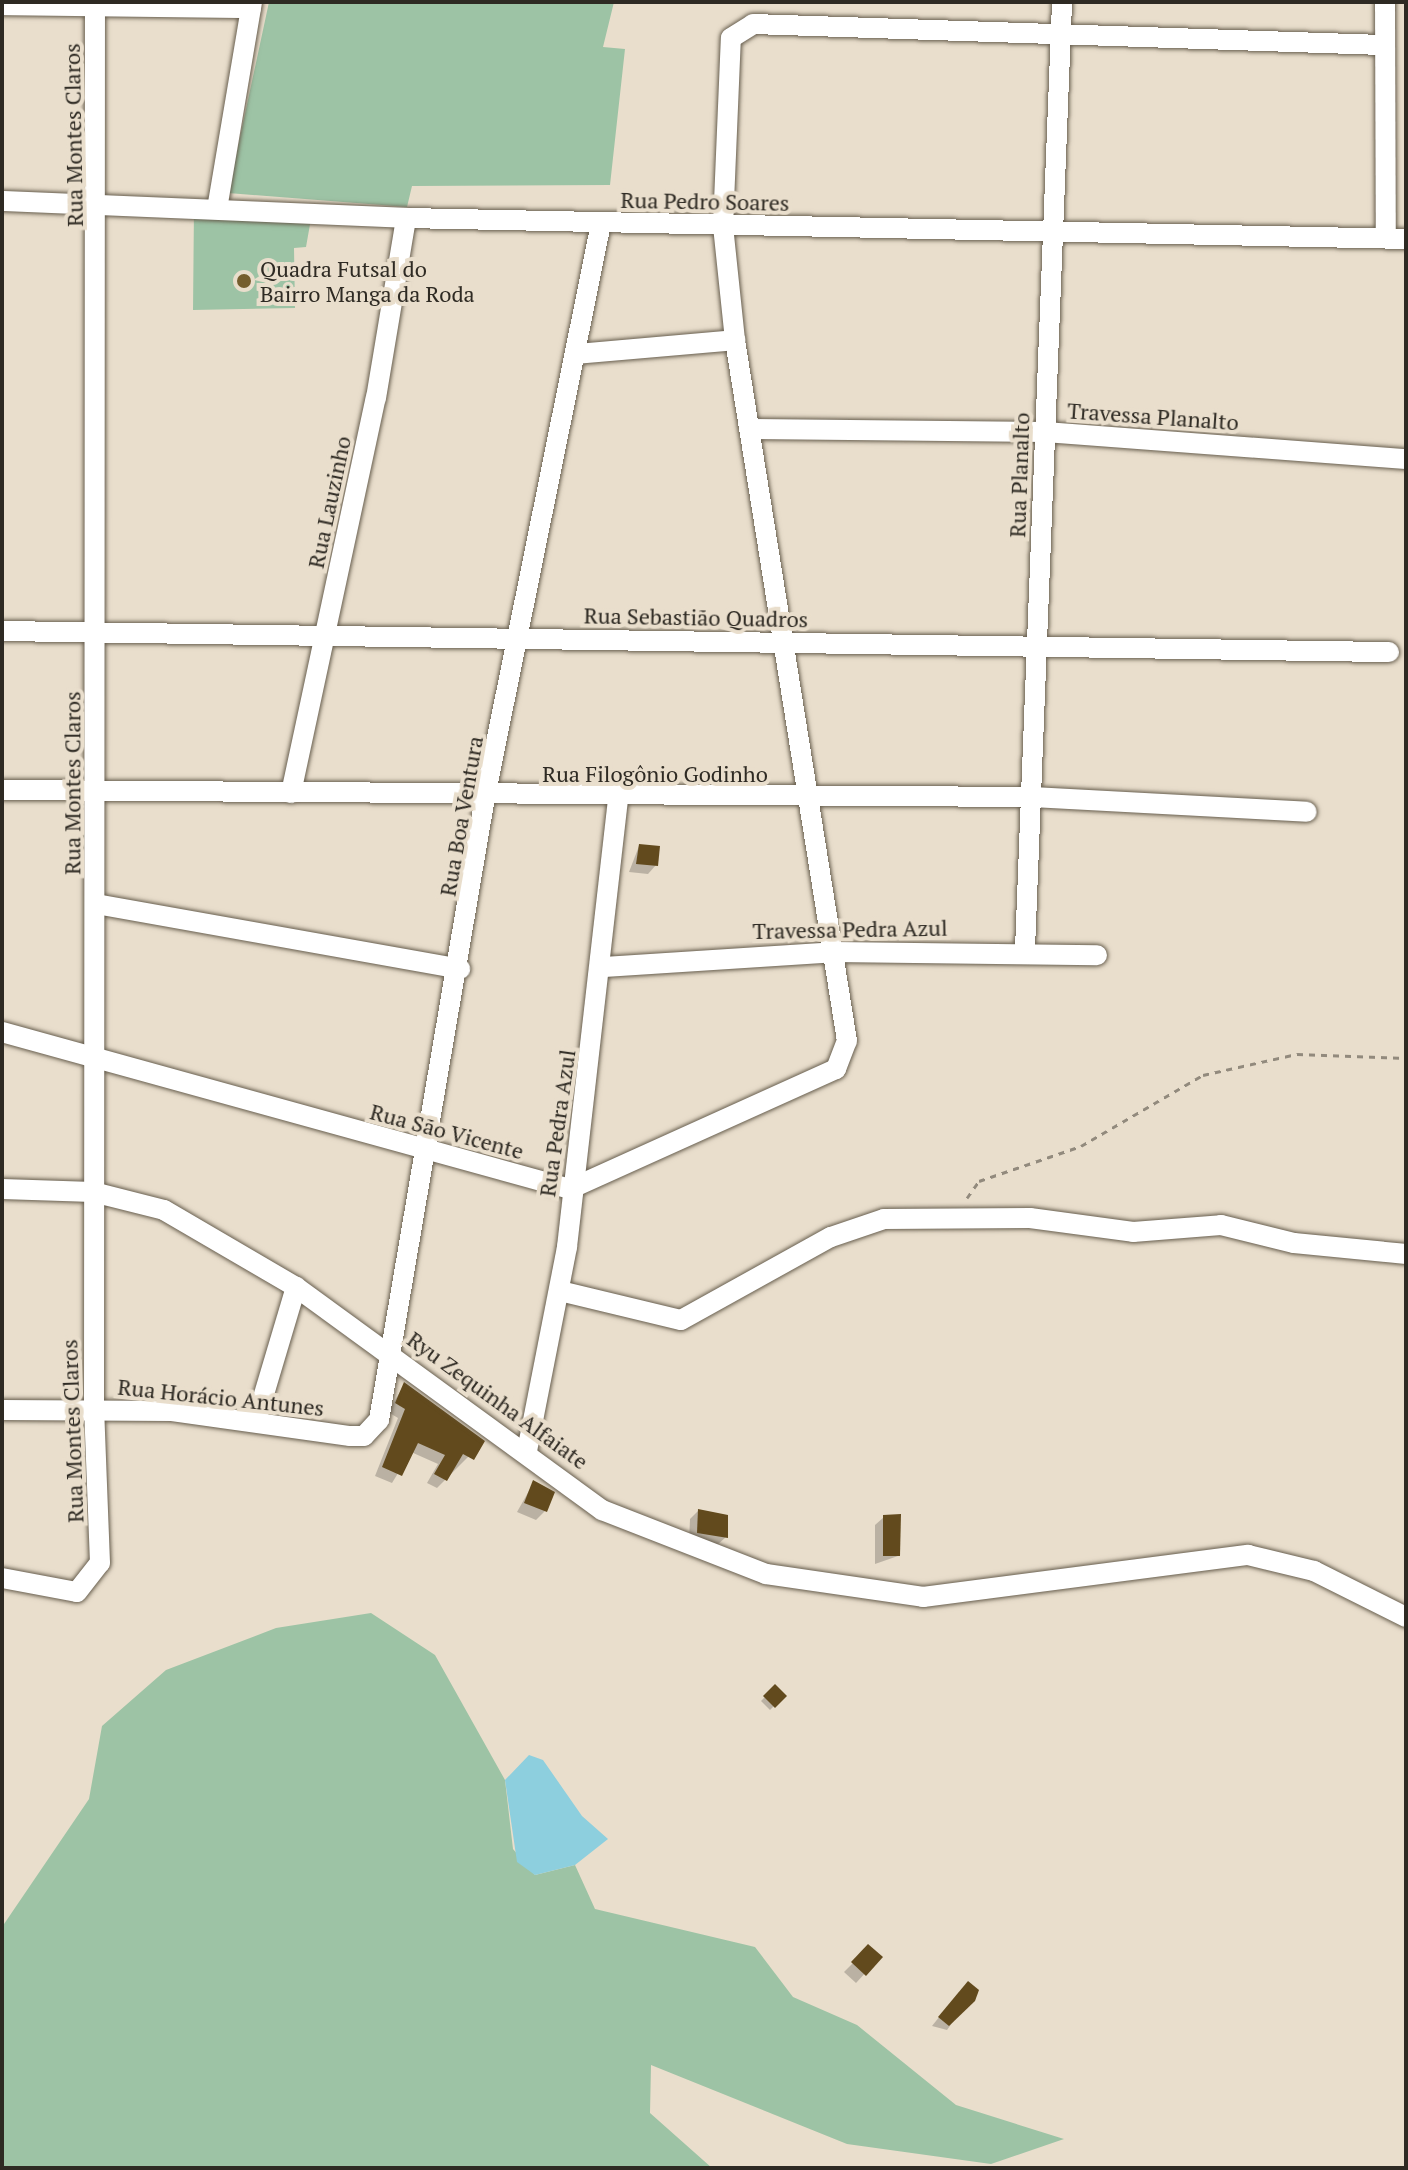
<!DOCTYPE html>
<meta charset="utf-8">
<style>
body{margin:0}
#map{position:relative;width:1408px;height:2170px;overflow:hidden;background:#e9decc;font-family:"PT Serif",serif}
div>[style]{position:absolute}
.green>*{inset:0;background:#9dc3a5}
.water>*{inset:0;background:#8dcfde}
.shadow>*{inset:0;background:#0003}
.building>*{inset:0;background:#624a1d}
.path>*{height:3px;margin-top:-1.5px;transform-origin:0;background:repeating-linear-gradient(90deg,#928a7d 0 6px,transparent 0 12px)}
.roads{filter:drop-shadow(0 0 2px #675e4e) drop-shadow(0 0 2px #675e4e)}
.street>*{height:20px;margin:-10px;padding:0 10px;transform-origin:10px;border-radius:10px;background:#fff}
.dots>*{width:22px;height:22px;translate:-50% -50%;box-sizing:border-box;border:4px solid #e9decc;border-radius:50%}
span{translate:-50% -50%;white-space:nowrap;text-align:center;line-height:1.15;-webkit-text-stroke:8px #e9decc;paint-order:stroke}
.street-label{font-size:22px;color:#2e2a23}
.poi-label{font-size:22px;color:#2e2a23}
.left{translate:0 -50%;text-align:left}
.frame{position:absolute;inset:0;border:4px solid #2e2a23;pointer-events:none}
</style>
<div id="map">
<div class="green">
<i style="clip-path:polygon(269px 2px,614px 2px,603px 47px,625px 49px,610px 185px,412px 186px,407px 207px,228px 193px)"></i>
<i style="clip-path:polygon(194px 208px,312px 213px,306px 247px,294px 248px,295px 308px,193px 310px)"></i>
<i style="clip-path:polygon(371px 1613px,435px 1655px,505px 1780px,513px 1849px,535px 1875px,575px 1865px,595px 1909px,755px 1947px,793px 1997px,857px 2025px,956px 2105px,1064px 2139px,991px 2164px,847px 2144px,651px 2065px,650px 2113px,712px 2168px,2px 2168px,2px 1927px,89px 1799px,102px 1726px,166px 1670px,276px 1628px)"></i>
</div>
<div class="water">
<i style="clip-path:polygon(529px 1755px,543px 1760px,582px 1816px,608px 1839px,575px 1865px,535px 1875px,517px 1862px,505px 1780px)"></i>
</div>
<div class="shadow">
<i style="clip-path:polygon(639px 846px,656px 865px,648px 874px,629px 872px)"></i>
<i style="clip-path:polygon(404px 1385px,483px 1442px,437px 1488px,427px 1483px,438px 1464px,411px 1452px,392px 1483px,375px 1476px,398px 1418px,388px 1412px)"></i>
<i style="clip-path:polygon(534px 1482px,545px 1511px,536px 1520px,517px 1512px)"></i>
<i style="clip-path:polygon(698px 1511px,726px 1537px,717px 1545px,689px 1541px,690px 1519px)"></i>
<i style="clip-path:polygon(884px 1517px,898px 1556px,875px 1564px,875px 1525px)"></i>
<i style="clip-path:polygon(775px 1687px,784px 1696px,770px 1710px,761px 1701px)"></i>
<i style="clip-path:polygon(869px 1947px,880px 1957px,856px 1983px,844px 1972px)"></i>
<i style="clip-path:polygon(976px 1990px,947px 2030px,932px 2026px,959px 1992px)"></i>
</div>
<div class="building">
<i style="clip-path:polygon(639px 844px,660px 846px,658px 866px,636px 864px)"></i>
<i style="clip-path:polygon(404px 1382px,485px 1441px,474px 1460px,463px 1454px,447px 1481px,434px 1474px,445px 1455px,418px 1443px,402px 1476px,382px 1467px,405px 1409px,395px 1403px)"></i>
<i style="clip-path:polygon(533px 1480px,555px 1492px,547px 1512px,524px 1503px)"></i>
<i style="clip-path:polygon(698px 1509px,728px 1515px,728px 1538px,697px 1533px)"></i>
<i style="clip-path:polygon(901px 1514px,900px 1556px,883px 1556px,883px 1515px)"></i>
<i style="clip-path:polygon(775px 1684px,787px 1696px,775px 1708px,763px 1696px)"></i>
<i style="clip-path:polygon(868px 1944px,883px 1957px,866px 1976px,851px 1962px)"></i>
<i style="clip-path:polygon(968px 1981px,979px 1990px,975px 2001px,949px 2026px,938px 2017px)"></i>
</div>
<div class="path">
<i style="left:967px;top:1198px;width:21px;rotate:-55deg"></i>
<i style="left:979px;top:1181px;width:108px;rotate:-18.9deg"></i>
<i style="left:1081px;top:1146px;width:141px;rotate:-30.2deg"></i>
<i style="left:1203px;top:1075px;width:96px;rotate:-12.6deg"></i>
<i style="left:1297px;top:1054px;width:109px;rotate:2.1deg"></i>
</div>
<div class="roads">
<div class="street">
<i style="left:1385px;top:2px;width:235px;rotate:89.8deg"></i>
<i style="left:2px;top:5px;width:249px;rotate:0.7deg"></i>
<i style="left:2px;top:201px;width:404px;rotate:2.4deg"></i>
<i style="left:406px;top:218px;width:1000px;rotate:1.2deg"></i>
<i style="left:217px;top:209px;width:210px;rotate:-80.4deg"></i>
<i style="left:576px;top:354px;width:160px;rotate:-5deg"></i>
<i style="left:753px;top:429px;width:292px;rotate:0.6deg"></i>
<i style="left:1045px;top:432px;width:362px;rotate:4.3deg"></i>
<i style="left:2px;top:631px;width:1387px;rotate:0.87deg"></i>
<i style="left:2px;top:790px;width:1031px;rotate:0.39deg"></i>
<i style="left:1033px;top:797px;width:274px;rotate:3.1deg"></i>
<i style="left:291px;top:793px;width:404px;rotate:-77.9deg"></i>
<i style="left:376px;top:398px;width:182px;rotate:-80.5deg"></i>
<i style="left:96px;top:904px;width:370px;rotate:10.1deg"></i>
<i style="left:1025px;top:949px;width:948px;rotate:-87.76deg"></i>
<i style="left:604px;top:967px;width:230px;rotate:-3.7deg"></i>
<i style="left:834px;top:952px;width:263px;rotate:0.7deg"></i>
<i style="left:2px;top:1032px;width:589px;rotate:15.45deg"></i>
<i style="left:570px;top:1189px;width:292px;rotate:-24.3deg"></i>
<i style="left:836px;top:1069px;width:30px;rotate:-69deg"></i>
<i style="left:847px;top:1041px;width:710px;rotate:-99.08deg"></i>
<i style="left:735px;top:340px;width:115px;rotate:-96deg"></i>
<i style="left:723px;top:226px;width:188px;rotate:-87.6deg"></i>
<i style="left:731px;top:38px;width:26px;rotate:-32deg"></i>
<i style="left:753px;top:24px;width:629px;rotate:1.91deg"></i>
<i style="left:2px;top:1189px;width:91px;rotate:1.9deg"></i>
<i style="left:93px;top:1192px;width:73px;rotate:14.2deg"></i>
<i style="left:164px;top:1210px;width:153px;rotate:30.3deg"></i>
<i style="left:296px;top:1287px;width:379px;rotate:36.1deg"></i>
<i style="left:602px;top:1510px;width:176px;rotate:21.3deg"></i>
<i style="left:766px;top:1574px;width:159px;rotate:8.3deg"></i>
<i style="left:923px;top:1597px;width:328px;rotate:-7.4deg"></i>
<i style="left:1248px;top:1555px;width:68px;rotate:13.6deg"></i>
<i style="left:1314px;top:1571px;width:103px;rotate:26.6deg"></i>
<i style="left:560px;top:1291px;width:124px;rotate:13.5deg"></i>
<i style="left:681px;top:1320px;width:171px;rotate:-29deg"></i>
<i style="left:831px;top:1237px;width:56px;rotate:-18.8deg"></i>
<i style="left:884px;top:1219px;width:146px;rotate:-0.4deg"></i>
<i style="left:1030px;top:1218px;width:104px;rotate:7.7deg"></i>
<i style="left:1133px;top:1232px;width:88px;rotate:-4.5deg"></i>
<i style="left:1221px;top:1225px;width:75px;rotate:13.9deg"></i>
<i style="left:1294px;top:1243px;width:113px;rotate:5.6deg"></i>
<i style="left:2px;top:1410px;width:170px;rotate:0.3deg"></i>
<i style="left:172px;top:1411px;width:180px;rotate:8deg"></i>
<i style="left:350px;top:1436px;width:14px"></i>
<i style="left:364px;top:1436px;width:22px;rotate:-47deg"></i>
<i style="left:379px;top:1420px;width:632px;rotate:-80.34deg"></i>
<i style="left:485px;top:797px;width:586px;rotate:-78.57deg"></i>
<i style="left:256px;top:1421px;width:140px;rotate:-73.4deg"></i>
<i style="left:527px;top:1451px;width:208px;rotate:-78.9deg"></i>
<i style="left:567px;top:1247px;width:452px;rotate:-83.5deg"></i>
<i style="left:2px;top:1578px;width:76px;rotate:10.6deg"></i>
<i style="left:77px;top:1592px;width:37px;rotate:-52deg"></i>
<i style="left:100px;top:1563px;width:156px;rotate:-92.2deg"></i>
<i style="left:94px;top:1407px;width:1405px;rotate:-89.96deg"></i>
</div>
</div>
<div class="dots">
<i style="left:244px;top:281px;background:#755e2e"></i>
</div>
<div class="street-label">
<span style="left:73px;top:135px;rotate:-91deg">Rua Montes Claros</span>
<span style="left:705px;top:201px;rotate:1deg">Rua Pedro Soares</span>
<span style="left:1153px;top:416px;rotate:4deg">Travessa Planalto</span>
<span style="left:1019px;top:475px;rotate:-88deg">Rua Planalto</span>
<span style="left:329px;top:502px;rotate:-78deg">Rua Lauzinho</span>
<span style="left:696px;top:617px;rotate:1deg">Rua Sebastião Quadros</span>
<span style="left:655px;top:774px">Rua Filogônio Godinho</span>
<span style="left:72px;top:783px;rotate:-90deg">Rua Montes Claros</span>
<span style="left:461px;top:816px;rotate:-80deg">Rua Boa Ventura</span>
<span style="left:850px;top:929px;rotate:-1deg">Travessa Pedra Azul</span>
<span style="left:557px;top:1123px;rotate:-82deg">Rua Pedra Azul</span>
<span style="left:447px;top:1131px;rotate:15deg">Rua São Vicente</span>
<span style="left:221px;top:1397px;rotate:6deg">Rua Horácio Antunes</span>
<span style="left:498px;top:1400px;rotate:36deg">Ryu Zequinha Alfaiate</span>
<span style="left:72px;top:1431px;rotate:-92deg">Rua Montes Claros</span>
</div>
<div class="poi-label">
<span class="left" style="left:260px;top:281px">Quadra Futsal do<br>Bairro Manga da Roda</span>
</div>
<div class="frame"></div>
</div>
